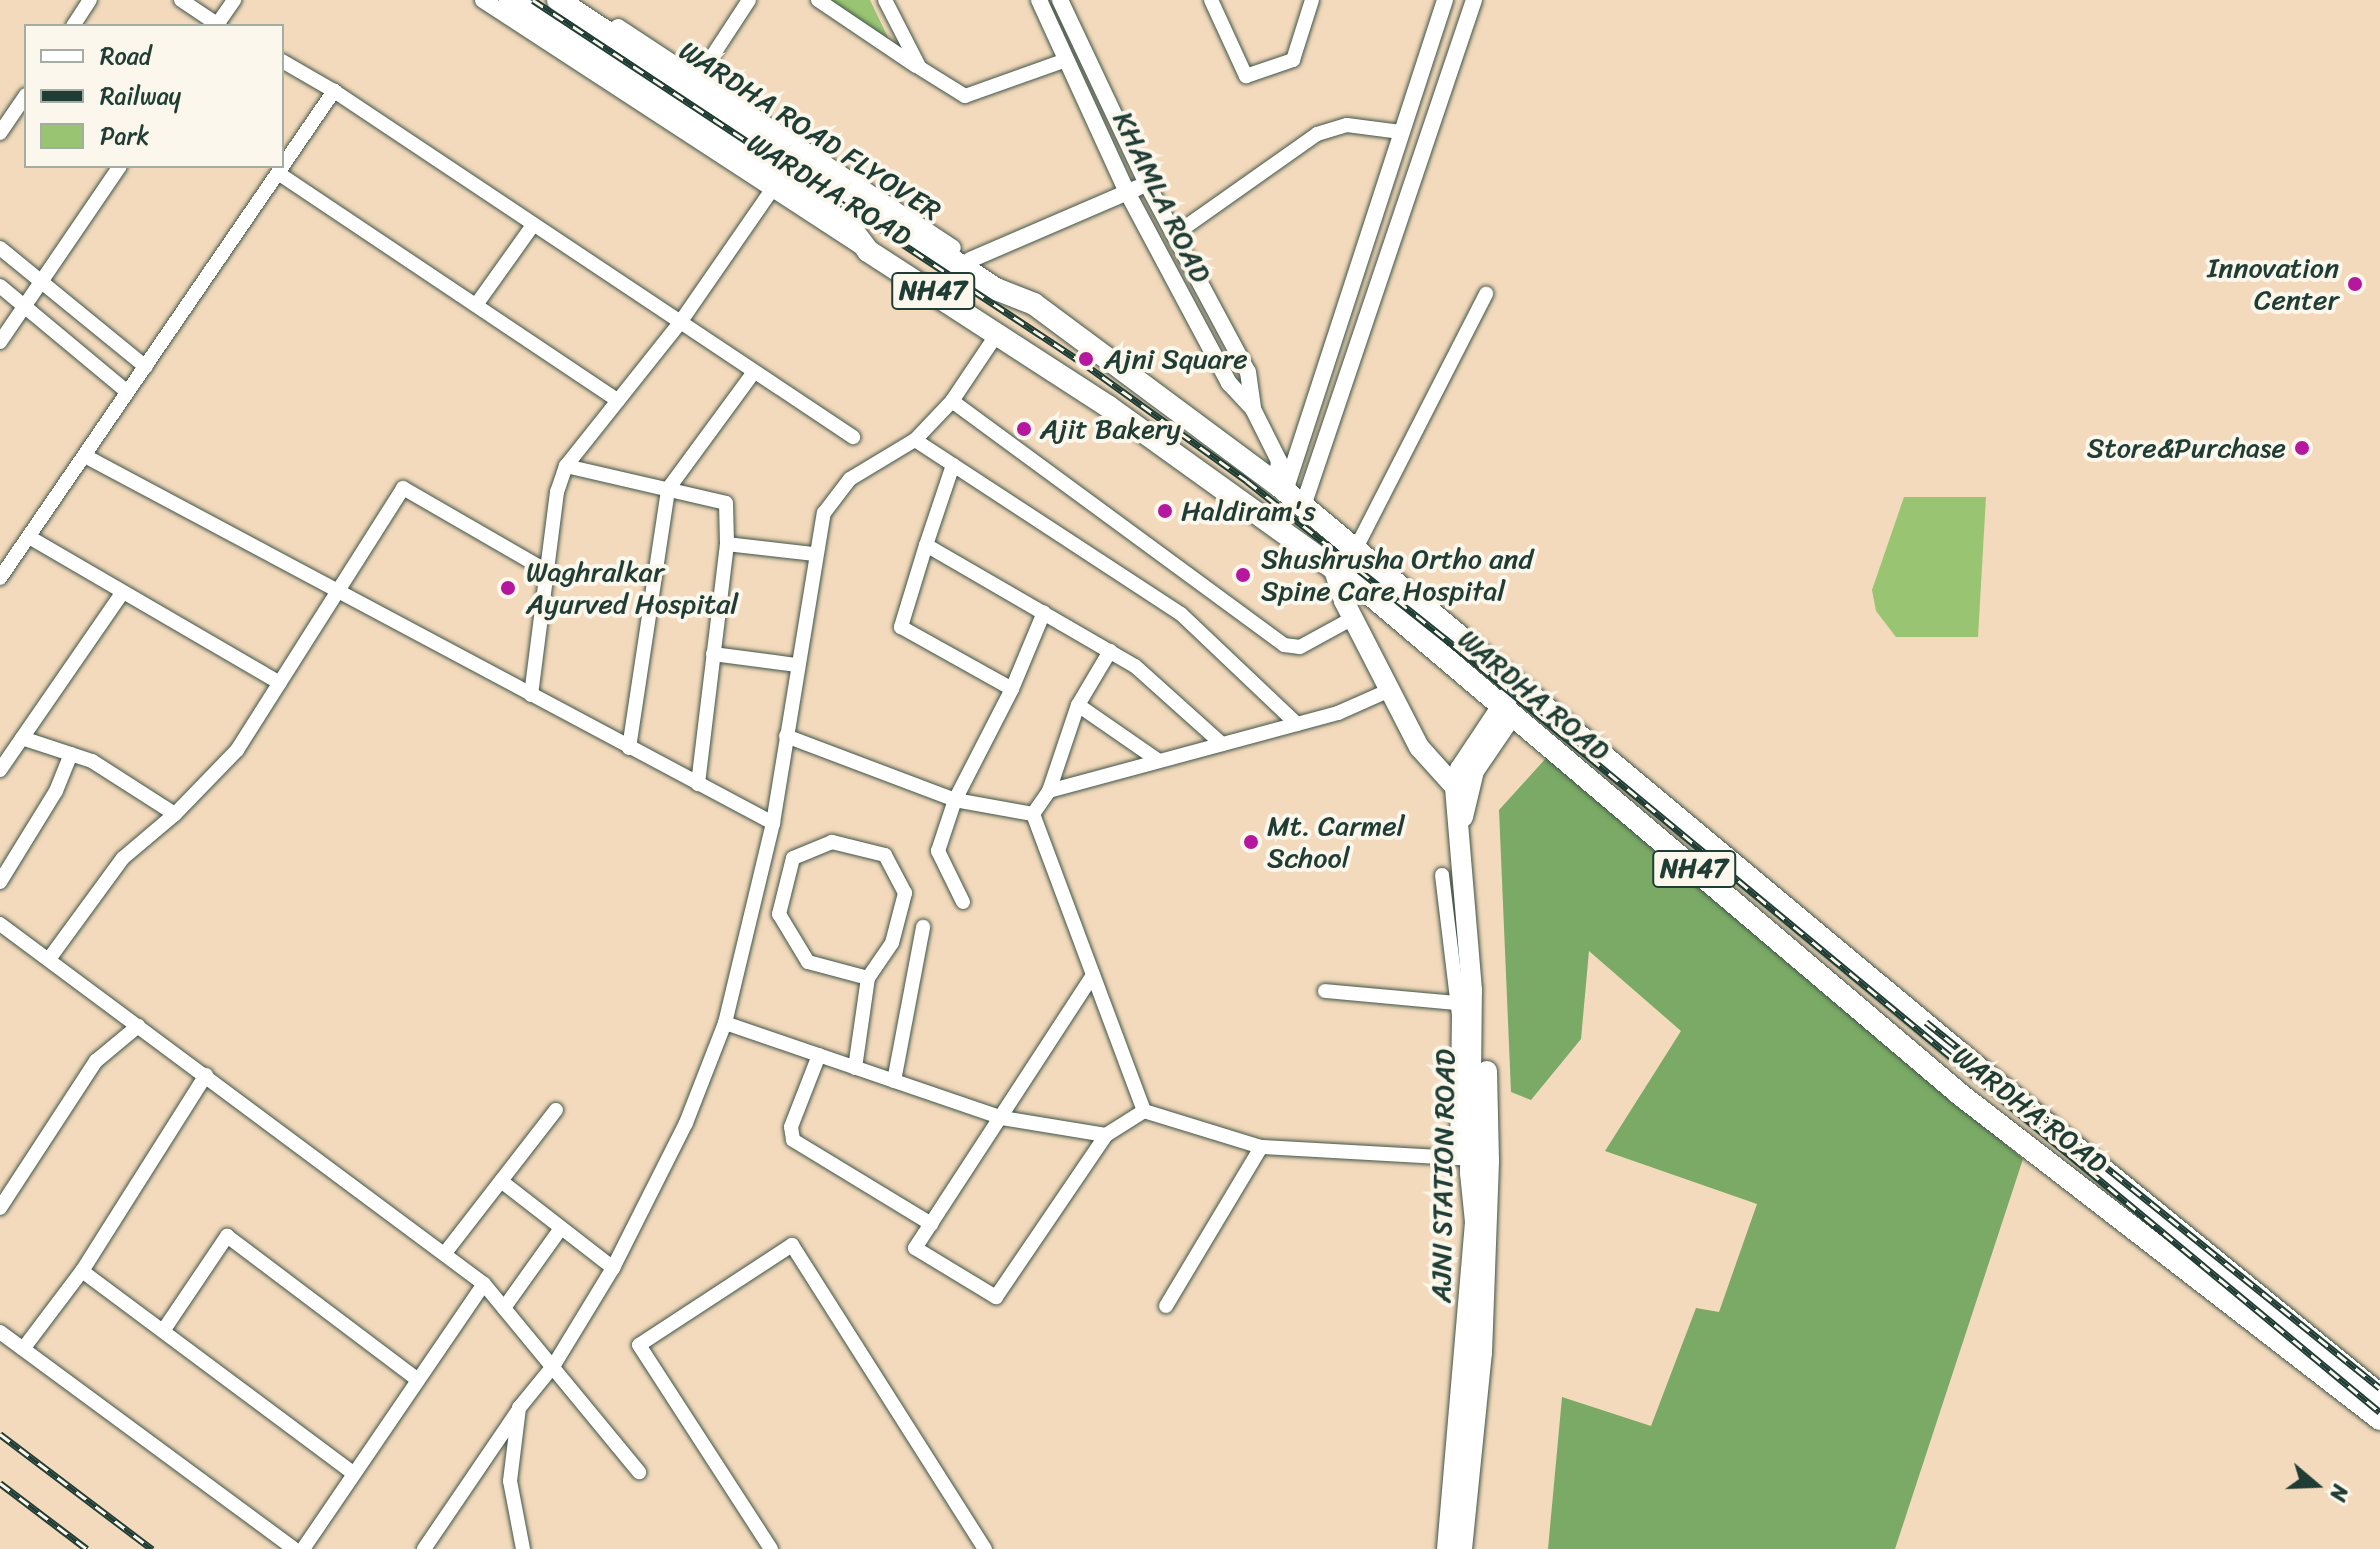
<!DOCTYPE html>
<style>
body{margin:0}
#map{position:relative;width:2380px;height:1549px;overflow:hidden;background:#f4dabc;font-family:Sriracha,sans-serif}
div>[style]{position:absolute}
.green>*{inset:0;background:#99c573}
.forest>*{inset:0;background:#7aaa65}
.roads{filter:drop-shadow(0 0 2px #3f5548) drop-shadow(0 0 2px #3f5548)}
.minor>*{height:14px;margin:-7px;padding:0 7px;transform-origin:7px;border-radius:7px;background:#fff}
.tertiary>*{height:16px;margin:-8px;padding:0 8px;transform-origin:8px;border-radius:8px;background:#fff}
.secondary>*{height:20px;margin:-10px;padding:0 10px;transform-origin:10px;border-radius:10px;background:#fff}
.trunk>*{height:22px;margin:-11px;padding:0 11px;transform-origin:11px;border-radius:11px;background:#fff}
.rail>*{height:7px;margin-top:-3.5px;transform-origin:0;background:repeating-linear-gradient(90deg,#fbf7ec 0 12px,#1f3d34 0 24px);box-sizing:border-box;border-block:2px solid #1f3d34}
.dots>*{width:22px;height:22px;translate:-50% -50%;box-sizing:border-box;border:4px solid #fbf7ec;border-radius:50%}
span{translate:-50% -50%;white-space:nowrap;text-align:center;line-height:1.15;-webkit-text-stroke:8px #fbf7ec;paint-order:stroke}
.shield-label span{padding:2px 6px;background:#fbf7ec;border:2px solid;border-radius:6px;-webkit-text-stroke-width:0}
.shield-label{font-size:26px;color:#1f3d34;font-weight:700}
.street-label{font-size:28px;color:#1f3d34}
.poi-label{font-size:28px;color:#1f3d34}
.right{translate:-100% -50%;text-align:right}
.left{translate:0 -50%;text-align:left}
.legend{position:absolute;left:24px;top:24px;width:260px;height:144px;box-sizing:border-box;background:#fbf7ec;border:2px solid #a3ada2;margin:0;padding:10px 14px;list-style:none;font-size:24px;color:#1f3d34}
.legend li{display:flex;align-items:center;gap:16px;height:40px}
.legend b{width:40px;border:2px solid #a3ada2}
.north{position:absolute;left:2276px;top:1445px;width:80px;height:80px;-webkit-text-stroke:6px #fbf7ec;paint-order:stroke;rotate:109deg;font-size:22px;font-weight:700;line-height:32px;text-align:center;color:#1f3d34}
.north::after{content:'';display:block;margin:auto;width:28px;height:36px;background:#1f3d34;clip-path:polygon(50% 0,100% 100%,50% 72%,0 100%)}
</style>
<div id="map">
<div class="green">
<i style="clip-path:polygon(825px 0,870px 0,895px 52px)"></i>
<i style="clip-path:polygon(1904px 497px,1986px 497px,1978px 637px,1896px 637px,1876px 611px,1872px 590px)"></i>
</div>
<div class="forest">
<i style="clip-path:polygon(1547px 757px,2023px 1159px,1895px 1549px,1548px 1549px,1562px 1397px,1651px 1426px,1696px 1308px,1719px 1312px,1757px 1204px,1605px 1151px,1681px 1031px,1589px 951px,1581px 1039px,1531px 1100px,1511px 1092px,1499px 810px)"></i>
</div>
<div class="roads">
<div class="minor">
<i style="left:181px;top:0;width:47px;rotate:33.7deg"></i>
<i style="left:818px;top:0;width:118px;rotate:34deg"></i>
<i style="left:885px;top:0;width:76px;rotate:62.8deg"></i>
<i style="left:920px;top:68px;width:53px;rotate:31.9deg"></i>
<i style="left:965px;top:96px;width:107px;rotate:-19.6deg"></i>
<i style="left:1211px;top:0;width:84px;rotate:65.3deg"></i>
<i style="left:1246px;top:76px;width:50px;rotate:-18.8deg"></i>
<i style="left:1293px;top:60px;width:63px;rotate:-72.4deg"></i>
<i style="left:73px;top:26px;width:31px;rotate:-57deg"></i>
<i style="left:216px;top:26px;width:32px;rotate:-55deg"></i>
<i style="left:282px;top:61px;width:60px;rotate:30deg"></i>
<i style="left:334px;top:91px;width:624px;rotate:33.69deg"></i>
<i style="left:698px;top:78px;width:93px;rotate:-56.8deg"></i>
<i style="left:0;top:133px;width:46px;rotate:-55.6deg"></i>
<i style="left:278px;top:173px;width:409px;rotate:33.8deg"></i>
<i style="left:1174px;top:235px;width:175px;rotate:-35.2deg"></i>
<i style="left:1317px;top:134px;width:31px;rotate:-17deg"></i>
<i style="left:1347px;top:125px;width:54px;rotate:7.4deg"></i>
<i style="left:0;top:248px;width:188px;rotate:39.2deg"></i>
<i style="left:0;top:286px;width:164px;rotate:39.8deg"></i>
<i style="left:476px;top:305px;width:98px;rotate:-54.5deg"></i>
<i style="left:0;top:342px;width:213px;rotate:-55.7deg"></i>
<i style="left:952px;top:401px;width:81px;rotate:-56.1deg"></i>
<i style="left:915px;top:440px;width:54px;rotate:-46.5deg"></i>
<i style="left:952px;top:401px;width:412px;rotate:36.3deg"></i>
<i style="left:1284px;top:645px;width:16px;rotate:7deg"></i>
<i style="left:1300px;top:647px;width:60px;rotate:-28.7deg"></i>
<i style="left:85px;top:456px;width:780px;rotate:28.08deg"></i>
<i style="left:953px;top:465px;width:84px;rotate:108.6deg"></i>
<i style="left:926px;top:545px;width:241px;rotate:30.1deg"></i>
<i style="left:1135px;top:666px;width:117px;rotate:41.9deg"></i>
<i style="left:566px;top:466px;width:164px;rotate:13deg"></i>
<i style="left:726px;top:503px;width:41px;rotate:88.6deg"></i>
<i style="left:727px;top:544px;width:242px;rotate:96.9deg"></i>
<i style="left:29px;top:537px;width:290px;rotate:30.2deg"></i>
<i style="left:727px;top:544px;width:88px;rotate:6.6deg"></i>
<i style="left:926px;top:545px;width:86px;rotate:107deg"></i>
<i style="left:901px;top:627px;width:127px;rotate:29.2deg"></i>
<i style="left:1355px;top:550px;width:288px;rotate:-62.9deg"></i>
<i style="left:0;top:578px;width:591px;rotate:-55.56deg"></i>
<i style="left:713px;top:654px;width:85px;rotate:7.5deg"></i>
<i style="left:531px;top:695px;width:205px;rotate:-82.7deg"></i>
<i style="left:557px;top:492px;width:28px;rotate:-71deg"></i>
<i style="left:566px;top:466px;width:181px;rotate:-51.5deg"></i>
<i style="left:679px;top:324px;width:162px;rotate:-55.3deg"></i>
<i style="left:1078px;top:705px;width:98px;rotate:34.7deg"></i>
<i style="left:786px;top:736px;width:181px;rotate:20.7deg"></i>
<i style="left:955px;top:800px;width:125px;rotate:-62.8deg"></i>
<i style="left:1012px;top:689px;width:83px;rotate:-67.4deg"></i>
<i style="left:22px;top:738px;width:74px;rotate:18.2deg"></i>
<i style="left:92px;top:761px;width:98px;rotate:32.6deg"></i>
<i style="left:629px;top:748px;width:262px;rotate:-81.4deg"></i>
<i style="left:668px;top:489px;width:145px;rotate:-53.7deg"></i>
<i style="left:0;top:770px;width:216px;rotate:-55.4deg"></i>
<i style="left:1049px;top:791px;width:91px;rotate:-71.4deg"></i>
<i style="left:1078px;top:705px;width:63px;rotate:-59.3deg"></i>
<i style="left:1033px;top:814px;width:317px;rotate:69.5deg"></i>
<i style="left:1442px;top:875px;width:141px;rotate:83.1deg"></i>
<i style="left:1459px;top:1015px;width:143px;rotate:90.8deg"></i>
<i style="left:0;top:882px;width:107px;rotate:-58.4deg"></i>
<i style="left:56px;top:791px;width:40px;rotate:-68deg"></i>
<i style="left:963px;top:902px;width:57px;rotate:-116.1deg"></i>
<i style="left:938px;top:851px;width:54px;rotate:-71.6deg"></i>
<i style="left:955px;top:800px;width:79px;rotate:10.2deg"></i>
<i style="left:1033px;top:814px;width:28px;rotate:-55deg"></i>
<i style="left:1049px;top:791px;width:299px;rotate:-15.1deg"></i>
<i style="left:1338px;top:713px;width:57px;rotate:-23.9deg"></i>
<i style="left:0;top:924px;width:603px;rotate:36.64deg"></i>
<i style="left:484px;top:1284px;width:244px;rotate:50.5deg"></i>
<i style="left:49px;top:959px;width:125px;rotate:-53.8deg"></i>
<i style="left:123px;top:858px;width:68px;rotate:-40.2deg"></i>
<i style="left:175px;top:814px;width:89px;rotate:-45.9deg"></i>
<i style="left:237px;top:750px;width:310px;rotate:-57.6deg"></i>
<i style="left:403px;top:488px;width:166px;rotate:30deg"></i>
<i style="left:1093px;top:975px;width:326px;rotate:123.1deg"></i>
<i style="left:915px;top:1248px;width:95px;rotate:31.2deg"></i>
<i style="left:996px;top:1297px;width:196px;rotate:-55.8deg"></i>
<i style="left:1106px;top:1135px;width:45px;rotate:-32.3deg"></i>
<i style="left:1325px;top:991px;width:133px;rotate:5.2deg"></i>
<i style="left:725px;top:1023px;width:293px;rotate:18.9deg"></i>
<i style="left:1002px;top:1118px;width:105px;rotate:9.3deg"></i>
<i style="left:819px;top:1055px;width:77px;rotate:111.3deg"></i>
<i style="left:791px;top:1127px;width:13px;rotate:81deg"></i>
<i style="left:793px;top:1140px;width:162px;rotate:31.3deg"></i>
<i style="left:855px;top:1068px;width:91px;rotate:-81.8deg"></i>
<i style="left:868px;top:978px;width:42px;rotate:-55.6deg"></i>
<i style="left:892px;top:943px;width:52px;rotate:-75.4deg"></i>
<i style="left:905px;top:893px;width:43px;rotate:-117.8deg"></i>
<i style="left:885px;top:855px;width:55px;rotate:-166.2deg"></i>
<i style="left:832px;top:842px;width:42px;rotate:157.7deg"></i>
<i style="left:793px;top:858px;width:58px;rotate:104deg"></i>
<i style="left:779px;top:914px;width:56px;rotate:58.9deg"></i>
<i style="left:808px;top:962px;width:62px;rotate:14.9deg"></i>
<i style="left:894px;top:1081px;width:157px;rotate:-79.3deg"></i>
<i style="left:1144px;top:1111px;width:122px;rotate:17.1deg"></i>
<i style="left:1261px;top:1147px;width:216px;rotate:3.2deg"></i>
<i style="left:501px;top:1181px;width:142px;rotate:37.8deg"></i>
<i style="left:0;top:1208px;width:176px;rotate:-56.9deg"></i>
<i style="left:96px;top:1061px;width:55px;rotate:-39.8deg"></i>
<i style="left:445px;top:1253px;width:181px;rotate:-52.2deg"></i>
<i style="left:82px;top:1271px;width:339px;rotate:36.7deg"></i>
<i style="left:1166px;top:1306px;width:185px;rotate:-59.1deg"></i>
<i style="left:504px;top:1308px;width:98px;rotate:-54.5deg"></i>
<i style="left:163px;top:1331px;width:115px;rotate:-56deg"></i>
<i style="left:227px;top:1236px;width:239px;rotate:37deg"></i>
<i style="left:0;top:1332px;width:365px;rotate:36.4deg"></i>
<i style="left:23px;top:1349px;width:98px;rotate:-52.9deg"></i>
<i style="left:82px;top:1271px;width:232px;rotate:-57.7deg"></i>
<i style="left:303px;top:1549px;width:321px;rotate:-55.7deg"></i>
<i style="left:424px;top:1549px;width:166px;rotate:-55.8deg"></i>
<i style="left:523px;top:1549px;width:69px;rotate:-100.8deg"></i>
<i style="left:510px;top:1481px;width:74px;rotate:-83deg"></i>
<i style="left:519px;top:1408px;width:55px;rotate:-50.9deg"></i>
<i style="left:554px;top:1365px;width:114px;rotate:-58.7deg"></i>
<i style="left:613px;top:1268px;width:162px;rotate:-63.3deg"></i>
<i style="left:686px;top:1123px;width:107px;rotate:-68.7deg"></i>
<i style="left:725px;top:1023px;width:206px;rotate:-76.5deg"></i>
<i style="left:773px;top:823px;width:314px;rotate:-80.7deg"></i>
<i style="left:824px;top:513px;width:43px;rotate:-52.6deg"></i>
<i style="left:850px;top:479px;width:76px;rotate:-31deg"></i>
<i style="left:915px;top:440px;width:318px;rotate:33.2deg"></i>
<i style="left:1181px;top:614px;width:160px;rotate:43.5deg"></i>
<i style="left:771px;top:1549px;width:243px;rotate:-122.9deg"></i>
<i style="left:639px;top:1345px;width:183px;rotate:-33.2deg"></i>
<i style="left:792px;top:1245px;width:360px;rotate:57.6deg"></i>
</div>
<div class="tertiary">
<i style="left:483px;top:0;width:450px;rotate:33.1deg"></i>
<i style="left:1039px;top:0;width:211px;rotate:65.4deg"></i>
<i style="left:1127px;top:192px;width:217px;rotate:61.9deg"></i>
<i style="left:1229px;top:383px;width:35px;rotate:47deg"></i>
<i style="left:1253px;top:409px;width:58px;rotate:63.4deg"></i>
<i style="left:1279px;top:461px;width:23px;rotate:97deg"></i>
<i style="left:1060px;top:0;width:204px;rotate:64.7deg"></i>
<i style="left:1147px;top:184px;width:213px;rotate:61.8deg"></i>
<i style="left:1248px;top:372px;width:37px;rotate:82deg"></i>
<i style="left:618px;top:27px;width:401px;rotate:33.4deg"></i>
<i style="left:970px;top:260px;width:182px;rotate:-23.3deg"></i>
<i style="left:1285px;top:491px;width:516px;rotate:-71.95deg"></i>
<i style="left:1303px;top:506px;width:534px;rotate:-71.33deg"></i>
</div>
<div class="secondary">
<i style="left:1333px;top:567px;width:36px;rotate:72deg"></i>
<i style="left:1344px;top:601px;width:164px;rotate:62.8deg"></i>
<i style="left:1419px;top:747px;width:54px;rotate:48deg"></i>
<i style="left:1463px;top:817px;width:47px;rotate:-76.6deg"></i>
<i style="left:1474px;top:771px;width:60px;rotate:-55.8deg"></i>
<i style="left:1447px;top:1549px;width:328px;rotate:-85.1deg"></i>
<i style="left:1475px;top:1222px;width:49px;rotate:-95.8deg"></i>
<i style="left:1470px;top:1173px;width:183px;rotate:-89.4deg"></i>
<i style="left:1472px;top:990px;width:204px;rotate:-94.8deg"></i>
<i style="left:1455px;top:787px;width:19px;rotate:-74deg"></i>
<i style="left:1460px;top:769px;width:101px;rotate:-56.3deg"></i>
<i style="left:1462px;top:1549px;width:197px;rotate:-84.2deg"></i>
<i style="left:1482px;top:1353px;width:193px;rotate:-87.9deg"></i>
<i style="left:1489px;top:1160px;width:89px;rotate:-91.3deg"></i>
</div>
<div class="trunk">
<i style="left:510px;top:0;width:404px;rotate:33.5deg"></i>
<i style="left:847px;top:223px;width:35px;rotate:53deg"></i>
<i style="left:868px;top:251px;width:287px;rotate:32.9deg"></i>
<i style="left:1109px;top:407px;width:324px;rotate:35.7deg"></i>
<i style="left:1372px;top:596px;width:773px;rotate:40.28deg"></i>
<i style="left:1962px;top:1096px;width:528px;rotate:37.69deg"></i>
<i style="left:558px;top:0;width:525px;rotate:33.42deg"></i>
<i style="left:996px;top:289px;width:41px;rotate:21.5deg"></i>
<i style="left:1034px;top:304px;width:304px;rotate:36.6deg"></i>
<i style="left:1278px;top:485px;width:903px;rotate:39.79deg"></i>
<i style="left:1972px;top:1063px;width:526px;rotate:39.14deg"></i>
</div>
</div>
<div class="rail">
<i style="left:533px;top:0;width:659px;rotate:33.42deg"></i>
<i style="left:1083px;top:363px;width:202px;rotate:35.7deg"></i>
<i style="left:1247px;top:481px;width:273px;rotate:38.5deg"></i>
<i style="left:1461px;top:651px;width:1193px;rotate:39.63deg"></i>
<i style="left:1926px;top:1022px;width:583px;rotate:38.87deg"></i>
<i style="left:0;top:1434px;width:191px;rotate:37.1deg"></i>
<i style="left:0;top:1483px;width:109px;rotate:37.2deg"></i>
</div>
<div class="dots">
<i style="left:2355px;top:284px;background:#b5179e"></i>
<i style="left:1086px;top:359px;background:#b5179e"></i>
<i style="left:1024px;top:429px;background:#b5179e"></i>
<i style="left:2302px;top:448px;background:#b5179e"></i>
<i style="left:1165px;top:511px;background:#b5179e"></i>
<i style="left:1243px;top:575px;background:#b5179e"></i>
<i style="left:508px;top:588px;background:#b5179e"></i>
<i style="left:1251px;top:842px;background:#b5179e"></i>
</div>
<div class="shield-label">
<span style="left:933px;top:291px">NH47</span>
<span style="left:1694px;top:869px">NH47</span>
</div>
<div class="street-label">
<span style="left:810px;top:131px;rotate:33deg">WARDHA ROAD FLYOVER</span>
<span style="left:829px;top:190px;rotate:32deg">WARDHA ROAD</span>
<span style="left:1162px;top:197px;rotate:64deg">KHAMLA ROAD</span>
<span style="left:1534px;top:695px;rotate:40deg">WARDHA ROAD</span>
<span style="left:2030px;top:1110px;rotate:38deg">WARDHA ROAD</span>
<span style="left:1443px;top:1176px;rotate:-89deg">AJNI STATION ROAD</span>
</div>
<div class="poi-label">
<span class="right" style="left:2339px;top:284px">Innovation<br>Center</span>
<span class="left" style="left:1104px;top:359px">Ajni Square</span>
<span class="left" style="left:1040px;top:429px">Ajit Bakery</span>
<span class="right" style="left:2286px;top:448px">Store&amp;Purchase</span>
<span class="left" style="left:1181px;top:511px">Haldiram's</span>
<span class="left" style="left:1261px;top:575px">Shushrusha Ortho and<br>Spine Care Hospital</span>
<span class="left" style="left:526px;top:588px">Waghralkar<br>Ayurved Hospital</span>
<span class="left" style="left:1267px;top:842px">Mt. Carmel<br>School</span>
</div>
<ul class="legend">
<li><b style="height:10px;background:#fff"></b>Road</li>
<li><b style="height:10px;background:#1f3d34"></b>Railway</li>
<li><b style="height:22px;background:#99c573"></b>Park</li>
</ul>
<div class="north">N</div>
</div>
